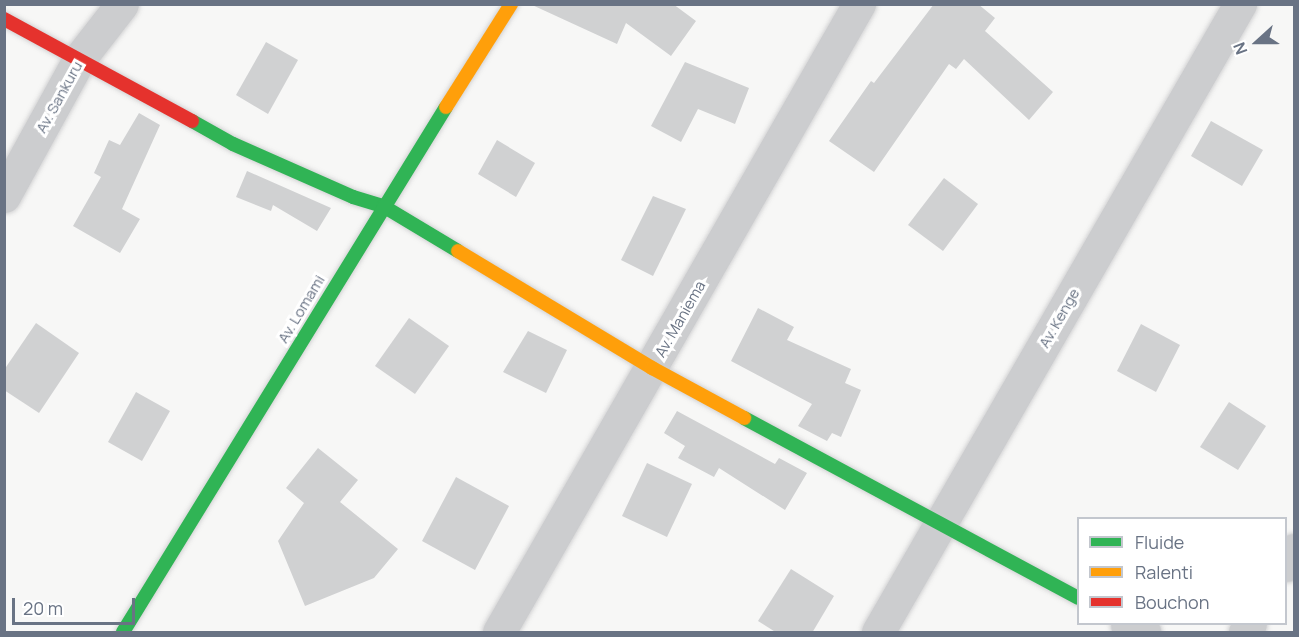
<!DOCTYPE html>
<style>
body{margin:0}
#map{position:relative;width:1299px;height:637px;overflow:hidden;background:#f7f7f6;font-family:Manrope,sans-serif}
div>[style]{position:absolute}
.building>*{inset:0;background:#d0d1d2}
.roads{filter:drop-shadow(0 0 2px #d3d3d4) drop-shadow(0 0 2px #d3d3d4)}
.street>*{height:33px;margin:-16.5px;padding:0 16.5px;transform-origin:16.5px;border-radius:16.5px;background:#cccdcf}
.fast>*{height:14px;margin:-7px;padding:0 7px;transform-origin:7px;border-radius:7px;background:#30b455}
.slow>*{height:14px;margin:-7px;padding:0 7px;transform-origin:7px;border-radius:7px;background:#ff9f0a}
.jam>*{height:14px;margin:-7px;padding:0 7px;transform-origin:7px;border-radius:7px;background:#e5322d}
span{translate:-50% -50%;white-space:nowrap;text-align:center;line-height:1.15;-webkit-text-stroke:6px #fff;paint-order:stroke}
.street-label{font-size:15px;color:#697384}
.frame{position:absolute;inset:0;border:6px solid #697384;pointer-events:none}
.legend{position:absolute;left:1077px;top:517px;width:210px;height:108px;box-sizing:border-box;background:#fff;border:2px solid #c3c7ce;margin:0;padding:8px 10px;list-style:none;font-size:18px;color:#697384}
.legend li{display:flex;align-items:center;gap:12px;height:30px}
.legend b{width:30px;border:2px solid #c3c7ce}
.north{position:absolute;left:1227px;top:12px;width:60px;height:60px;-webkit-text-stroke:4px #fff;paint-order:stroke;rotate:249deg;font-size:16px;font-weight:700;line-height:24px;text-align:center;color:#697384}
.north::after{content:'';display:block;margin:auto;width:21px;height:27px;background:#697384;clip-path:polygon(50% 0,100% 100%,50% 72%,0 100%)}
.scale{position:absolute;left:12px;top:598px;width:123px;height:27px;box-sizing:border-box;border:3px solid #697384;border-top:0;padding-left:8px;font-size:18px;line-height:21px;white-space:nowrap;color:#697384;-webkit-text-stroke:4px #fff;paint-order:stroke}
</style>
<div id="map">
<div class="building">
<i style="clip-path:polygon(530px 4px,673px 4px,696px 21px,671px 56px,626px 23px,617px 44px)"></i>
<i style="clip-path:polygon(934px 4px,978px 4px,995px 18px,985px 31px,1053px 92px,1029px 120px,964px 59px,956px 69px,949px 64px,874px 172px,829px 141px,871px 81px,874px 83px)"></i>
<i style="clip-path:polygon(266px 42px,298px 60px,268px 114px,236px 95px)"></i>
<i style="clip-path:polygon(685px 62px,749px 88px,735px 124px,698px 109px,681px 142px,651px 126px)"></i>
<i style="clip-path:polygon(139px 113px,160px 125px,122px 209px,140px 219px,120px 253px,73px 226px,101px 177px,94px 173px,109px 140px,120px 145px)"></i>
<i style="clip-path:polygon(1211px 121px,1263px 150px,1242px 186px,1191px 156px)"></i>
<i style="clip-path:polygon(497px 140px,535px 163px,516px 197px,478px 174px)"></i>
<i style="clip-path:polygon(247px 171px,331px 208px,317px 231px,273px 205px,271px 211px,236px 197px)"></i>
<i style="clip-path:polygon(944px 178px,978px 204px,943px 251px,908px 225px)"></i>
<i style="clip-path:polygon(653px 196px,686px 209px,653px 276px,621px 260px)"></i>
<i style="clip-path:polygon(758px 308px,794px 327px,787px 340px,851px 369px,845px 383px,861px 390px,841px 437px,832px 433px,827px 441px,798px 426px,812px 404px,731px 361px)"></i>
<i style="clip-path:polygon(409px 318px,449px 346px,415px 394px,375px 366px)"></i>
<i style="clip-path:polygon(36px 323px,79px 353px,39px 413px,4px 390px,4px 370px)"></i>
<i style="clip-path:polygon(1141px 324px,1180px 345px,1156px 392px,1117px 371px)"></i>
<i style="clip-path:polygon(528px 331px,567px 350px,546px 393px,503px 372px)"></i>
<i style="clip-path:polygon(136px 392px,170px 411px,142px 461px,108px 442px)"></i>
<i style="clip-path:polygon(1229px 402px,1266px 426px,1238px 470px,1200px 447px)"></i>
<i style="clip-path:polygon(677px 411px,775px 464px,779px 458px,807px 473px,785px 510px,719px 468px,714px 477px,678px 458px,685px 446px,664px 433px)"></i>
<i style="clip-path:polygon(318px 448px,358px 480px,340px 502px,398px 549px,374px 578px,305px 606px,278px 541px,304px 503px,286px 488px)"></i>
<i style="clip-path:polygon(647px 463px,692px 484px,667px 537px,622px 516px)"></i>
<i style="clip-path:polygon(456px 477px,509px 506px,475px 570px,422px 541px)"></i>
<i style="clip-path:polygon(791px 569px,834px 596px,812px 633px,777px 633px,758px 621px)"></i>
</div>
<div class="roads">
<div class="street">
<i style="left:4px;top:196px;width:158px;rotate:-61.2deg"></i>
<i style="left:80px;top:58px;width:68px;rotate:-52.1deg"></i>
<i style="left:1286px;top:565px;width:17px;rotate:-62deg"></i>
<i style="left:1127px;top:624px;width:19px;rotate:25deg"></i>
<i style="left:499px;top:632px;width:724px;rotate:-60.18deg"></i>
<i style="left:878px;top:632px;width:725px;rotate:-60.04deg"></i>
<i style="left:1245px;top:632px;width:9px;rotate:-58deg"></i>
</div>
<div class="fast">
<i style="left:192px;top:121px;width:47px;rotate:29.3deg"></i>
<i style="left:233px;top:144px;width:131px;rotate:23.8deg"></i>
<i style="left:353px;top:197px;width:31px;rotate:17deg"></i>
<i style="left:383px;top:206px;width:87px;rotate:31deg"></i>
<i style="left:744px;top:418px;width:379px;rotate:28.3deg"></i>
<i style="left:123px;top:632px;width:616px;rotate:-58.4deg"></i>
</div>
<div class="slow">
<i style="left:446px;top:107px;width:122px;rotate:-57.7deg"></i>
<i style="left:458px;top:251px;width:227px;rotate:31.1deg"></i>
<i style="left:652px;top:368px;width:105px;rotate:28.5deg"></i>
</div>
<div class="jam">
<i style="left:4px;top:19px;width:214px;rotate:28.5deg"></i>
</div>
</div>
<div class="street-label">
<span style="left:59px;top:97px;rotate:-61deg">Av. Sankuru</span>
<span style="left:301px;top:309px;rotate:-59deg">Av. Lomami</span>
<span style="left:1059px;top:318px;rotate:-60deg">Av. Kenge</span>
<span style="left:680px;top:319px;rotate:-60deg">Av. Maniema</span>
</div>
<div class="frame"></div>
<ul class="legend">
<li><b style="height:8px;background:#30b455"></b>Fluide</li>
<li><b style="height:8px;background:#ff9f0a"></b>Ralenti</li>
<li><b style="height:8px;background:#e5322d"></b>Bouchon</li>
</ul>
<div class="north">N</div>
<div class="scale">20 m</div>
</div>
